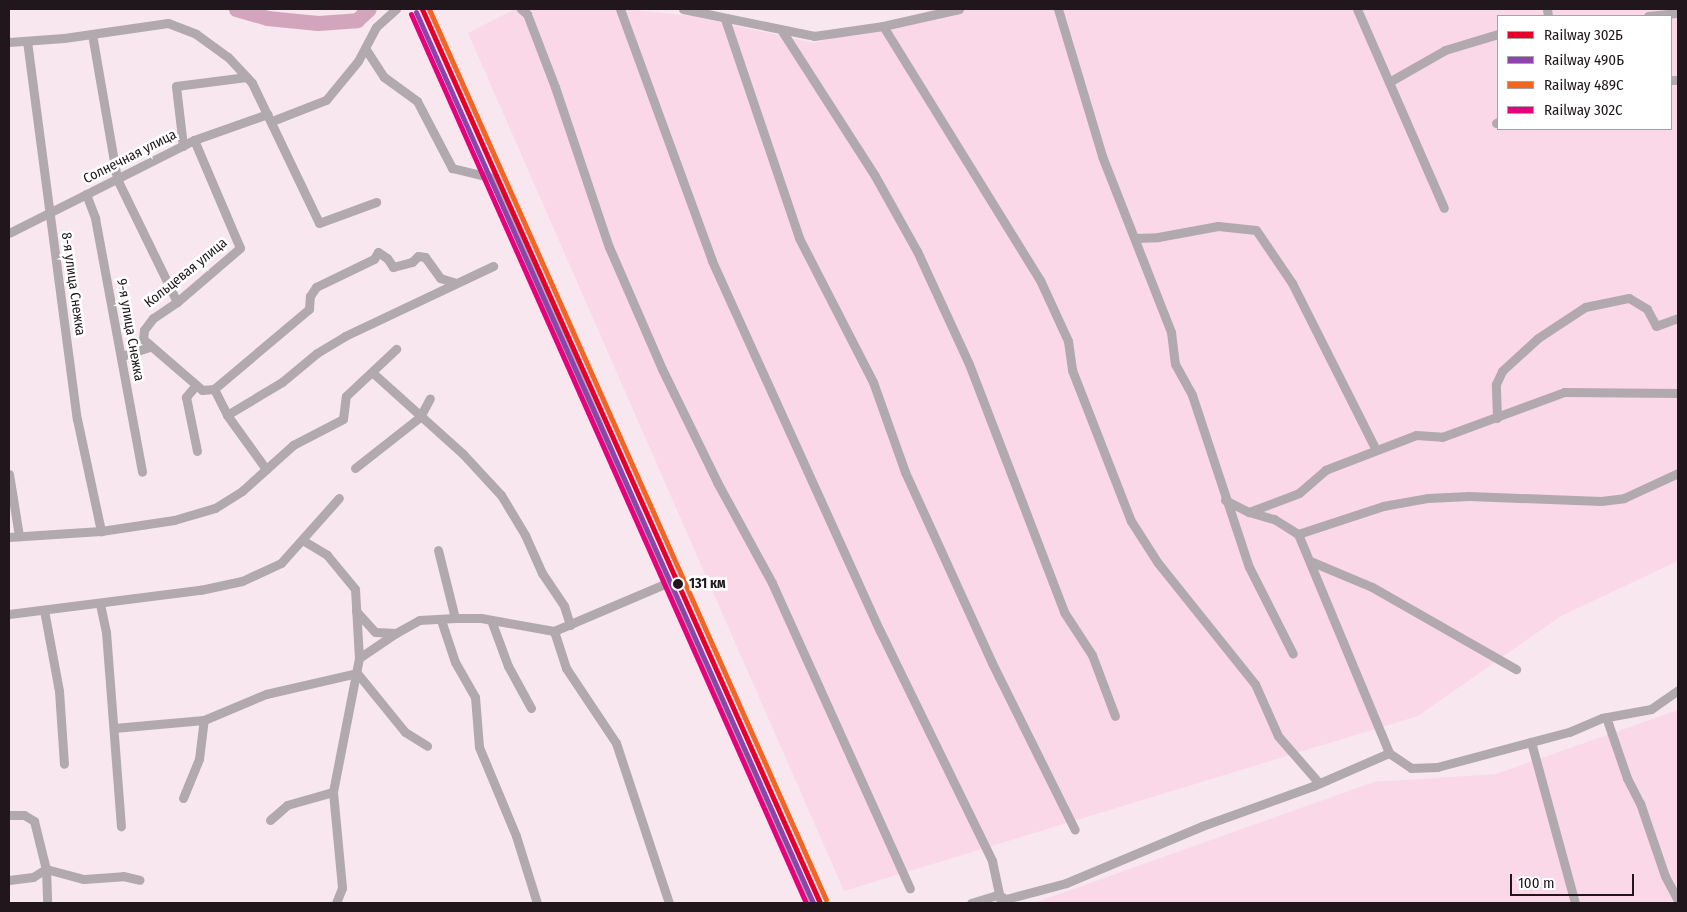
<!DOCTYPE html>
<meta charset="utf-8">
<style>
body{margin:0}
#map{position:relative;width:1687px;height:912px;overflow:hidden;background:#f8e7ef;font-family:"Fira Sans Condensed",sans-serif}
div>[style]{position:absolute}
.green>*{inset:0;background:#fad8e8}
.river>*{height:15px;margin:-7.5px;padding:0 7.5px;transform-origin:7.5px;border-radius:7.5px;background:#d3a5bc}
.minor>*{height:9px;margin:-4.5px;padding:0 4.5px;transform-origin:4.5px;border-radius:4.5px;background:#b1a9ad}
.rail-1>*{height:5px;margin:-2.5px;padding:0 2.5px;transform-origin:2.5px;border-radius:2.5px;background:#e4002b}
.rail-2>*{height:5px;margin:-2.5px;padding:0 2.5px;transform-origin:2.5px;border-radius:2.5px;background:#8e44ad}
.rail-3>*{height:5px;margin:-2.5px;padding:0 2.5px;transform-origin:2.5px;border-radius:2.5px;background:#f26522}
.rail-4>*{height:5px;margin:-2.5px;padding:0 2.5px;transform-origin:2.5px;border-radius:2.5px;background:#e5007d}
.dots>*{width:14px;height:14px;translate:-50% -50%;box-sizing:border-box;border:2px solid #fff;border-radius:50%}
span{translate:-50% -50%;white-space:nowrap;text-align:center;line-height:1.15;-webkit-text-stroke:5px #fff;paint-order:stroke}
.street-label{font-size:14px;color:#20161b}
.stop-label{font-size:14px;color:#20161b;font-weight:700}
.left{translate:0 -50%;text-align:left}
.frame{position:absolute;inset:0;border:10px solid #20161b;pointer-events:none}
.legend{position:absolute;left:1497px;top:15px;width:175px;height:115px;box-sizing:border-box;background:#fff;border:1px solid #a6a2a4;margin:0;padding:6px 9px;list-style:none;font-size:15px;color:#20161b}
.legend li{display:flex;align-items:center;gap:10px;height:25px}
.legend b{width:25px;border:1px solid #a6a2a4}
.scale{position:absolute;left:1510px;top:874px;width:124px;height:22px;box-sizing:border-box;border:2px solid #20161b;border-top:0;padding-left:6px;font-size:15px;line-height:18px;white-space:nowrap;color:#20161b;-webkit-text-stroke:4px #fff;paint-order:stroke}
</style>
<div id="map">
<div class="green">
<i style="clip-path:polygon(evenodd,515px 9px,624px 9px,692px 16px,814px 43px,934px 9px,1678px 9px,1678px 561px,1561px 616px,1418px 716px,844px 891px,468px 33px,515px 9px,1498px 16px,1671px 16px,1671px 129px,1498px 129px,1498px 16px)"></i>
<i style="clip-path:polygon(1678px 710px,1678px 903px,1034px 903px,1374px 782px,1496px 774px)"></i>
</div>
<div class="river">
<i style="left:236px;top:9px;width:32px;rotate:16deg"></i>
<i style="left:267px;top:18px;width:51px;rotate:5.6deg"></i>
<i style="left:318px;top:23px;width:39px;rotate:-4deg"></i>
<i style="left:357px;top:20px;width:16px;rotate:-43deg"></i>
</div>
<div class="minor">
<i style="left:521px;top:9px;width:8px;rotate:40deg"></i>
<i style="left:527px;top:14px;width:78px;rotate:69deg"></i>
<i style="left:555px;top:87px;width:169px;rotate:71.4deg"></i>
<i style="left:609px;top:247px;width:133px;rotate:66.5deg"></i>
<i style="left:662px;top:369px;width:126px;rotate:64deg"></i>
<i style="left:717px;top:482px;width:115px;rotate:61.4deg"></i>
<i style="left:772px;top:583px;width:335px;rotate:65.7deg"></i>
<i style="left:620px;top:9px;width:268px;rotate:69.9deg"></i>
<i style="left:712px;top:261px;width:406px;rotate:65.6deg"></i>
<i style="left:880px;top:631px;width:256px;rotate:64deg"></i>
<i style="left:992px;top:861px;width:43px;rotate:77.9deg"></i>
<i style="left:683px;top:9px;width:134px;rotate:11.6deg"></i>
<i style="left:814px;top:36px;width:70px;rotate:-8.2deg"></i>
<i style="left:883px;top:26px;width:78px;rotate:-12.6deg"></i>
<i style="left:1058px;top:9px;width:153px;rotate:73.3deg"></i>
<i style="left:1102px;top:156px;width:189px;rotate:68.6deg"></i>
<i style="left:1171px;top:332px;width:32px;rotate:83deg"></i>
<i style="left:1175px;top:364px;width:35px;rotate:61deg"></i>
<i style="left:1192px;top:395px;width:181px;rotate:71.7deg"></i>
<i style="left:1249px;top:567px;width:97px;rotate:63.2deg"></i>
<i style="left:1357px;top:9px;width:217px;rotate:66.4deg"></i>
<i style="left:1547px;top:9px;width:7px;rotate:82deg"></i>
<i style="left:1648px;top:16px;width:30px;rotate:-6deg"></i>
<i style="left:725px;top:19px;width:231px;rotate:71.3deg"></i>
<i style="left:799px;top:238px;width:162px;rotate:62.8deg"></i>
<i style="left:873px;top:382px;width:96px;rotate:70.4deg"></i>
<i style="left:905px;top:472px;width:210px;rotate:65.5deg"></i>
<i style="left:992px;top:663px;width:186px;rotate:63.6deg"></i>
<i style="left:883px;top:26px;width:299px;rotate:58.3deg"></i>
<i style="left:1040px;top:280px;width:67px;rotate:65.3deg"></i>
<i style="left:1068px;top:341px;width:29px;rotate:82deg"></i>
<i style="left:1072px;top:370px;width:162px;rotate:68.7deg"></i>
<i style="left:1131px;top:521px;width:50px;rotate:57.3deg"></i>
<i style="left:1158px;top:563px;width:155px;rotate:51.3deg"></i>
<i style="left:1255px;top:684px;width:57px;rotate:66.1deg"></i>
<i style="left:1278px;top:736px;width:62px;rotate:48.9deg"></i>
<i style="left:782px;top:31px;width:172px;rotate:57.3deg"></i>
<i style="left:875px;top:176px;width:86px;rotate:60.8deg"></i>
<i style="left:917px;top:251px;width:124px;rotate:65.3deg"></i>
<i style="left:969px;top:364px;width:266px;rotate:69deg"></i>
<i style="left:1064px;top:612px;width:51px;rotate:56.9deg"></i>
<i style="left:1092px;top:655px;width:65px;rotate:69.3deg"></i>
<i style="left:92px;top:34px;width:147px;rotate:80.2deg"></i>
<i style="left:117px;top:179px;width:137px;rotate:64deg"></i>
<i style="left:27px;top:41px;width:381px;rotate:82.5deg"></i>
<i style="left:77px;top:419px;width:115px;rotate:77.9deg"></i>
<i style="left:9px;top:42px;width:55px;rotate:-4.2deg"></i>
<i style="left:64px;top:38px;width:105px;rotate:-8.2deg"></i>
<i style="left:168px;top:23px;width:30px;rotate:21deg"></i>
<i style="left:196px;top:34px;width:39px;rotate:36deg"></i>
<i style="left:228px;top:57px;width:35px;rotate:47deg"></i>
<i style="left:252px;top:83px;width:155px;rotate:64.4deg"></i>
<i style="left:319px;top:223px;width:61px;rotate:-20.2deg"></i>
<i style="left:365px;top:48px;width:35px;rotate:57deg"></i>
<i style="left:384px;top:77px;width:41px;rotate:36deg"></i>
<i style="left:417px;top:101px;width:76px;rotate:62.4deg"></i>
<i style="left:452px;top:168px;width:42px;rotate:13.7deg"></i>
<i style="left:493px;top:178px;width:441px;rotate:66.8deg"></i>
<i style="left:667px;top:583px;width:351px;rotate:65.8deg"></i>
<i style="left:1671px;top:80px;width:7px"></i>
<i style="left:1389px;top:82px;width:64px;rotate:-29.7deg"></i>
<i style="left:1445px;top:50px;width:55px;rotate:-16.8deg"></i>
<i style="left:272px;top:121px;width:58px;rotate:-21.3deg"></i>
<i style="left:326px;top:100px;width:50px;rotate:-50.6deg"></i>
<i style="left:358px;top:61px;width:38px;rotate:-62deg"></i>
<i style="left:376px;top:27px;width:27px;rotate:-42deg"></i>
<i style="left:1496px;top:123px;width:2px;rotate:-27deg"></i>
<i style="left:194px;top:140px;width:117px;rotate:66.9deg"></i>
<i style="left:240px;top:248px;width:83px;rotate:139.4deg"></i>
<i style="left:177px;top:302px;width:29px;rotate:146deg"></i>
<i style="left:153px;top:318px;width:15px;rotate:127deg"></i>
<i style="left:144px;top:330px;width:9px;rotate:96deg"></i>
<i style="left:143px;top:339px;width:78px;rotate:40.8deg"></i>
<i style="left:202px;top:390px;width:12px;rotate:-5deg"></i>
<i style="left:214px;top:389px;width:29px;rotate:63deg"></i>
<i style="left:227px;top:415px;width:67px;rotate:54.2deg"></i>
<i style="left:183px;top:146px;width:60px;rotate:-96.7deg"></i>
<i style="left:176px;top:86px;width:71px;rotate:-7.3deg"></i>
<i style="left:86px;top:194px;width:26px;rotate:69deg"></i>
<i style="left:95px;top:218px;width:258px;rotate:79.5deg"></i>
<i style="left:9px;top:233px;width:207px;rotate:-26.7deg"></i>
<i style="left:194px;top:140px;width:78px;rotate:-19.4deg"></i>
<i style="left:1135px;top:238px;width:23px;rotate:-2deg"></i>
<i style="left:1158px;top:237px;width:61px;rotate:-10.4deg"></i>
<i style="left:1218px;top:226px;width:38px;rotate:6deg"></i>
<i style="left:1256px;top:230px;width:64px;rotate:55.8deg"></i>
<i style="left:1292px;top:283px;width:187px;rotate:63.3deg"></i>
<i style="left:122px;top:356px;width:29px;rotate:-18deg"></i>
<i style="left:373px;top:373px;width:121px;rotate:42deg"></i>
<i style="left:463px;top:454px;width:56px;rotate:47.2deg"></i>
<i style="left:501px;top:495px;width:47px;rotate:59deg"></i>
<i style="left:525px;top:535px;width:42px;rotate:65.9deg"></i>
<i style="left:542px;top:573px;width:40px;rotate:56deg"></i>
<i style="left:564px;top:606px;width:20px;rotate:72deg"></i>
<i style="left:196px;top:385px;width:16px;rotate:130deg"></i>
<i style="left:186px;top:397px;width:55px;rotate:78.5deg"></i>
<i style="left:214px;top:389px;width:124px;rotate:-40.1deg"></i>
<i style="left:309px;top:309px;width:13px;rotate:-86deg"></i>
<i style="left:310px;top:296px;width:11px;rotate:-56deg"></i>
<i style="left:316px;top:287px;width:64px;rotate:-25.8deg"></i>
<i style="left:374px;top:259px;width:8px;rotate:-60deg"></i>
<i style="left:378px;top:252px;width:11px;rotate:34deg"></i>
<i style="left:387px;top:258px;width:11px;rotate:56deg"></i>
<i style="left:393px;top:267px;width:20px;rotate:-15deg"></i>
<i style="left:412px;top:262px;width:8px;rotate:-45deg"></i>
<i style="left:418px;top:256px;width:7px;rotate:8deg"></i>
<i style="left:425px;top:257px;width:26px;rotate:54deg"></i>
<i style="left:440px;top:278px;width:17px;rotate:17deg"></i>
<i style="left:227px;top:415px;width:64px;rotate:-31deg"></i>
<i style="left:282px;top:382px;width:45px;rotate:-39.6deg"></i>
<i style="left:317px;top:353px;width:33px;rotate:-31deg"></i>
<i style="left:345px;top:336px;width:164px;rotate:-25.3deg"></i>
<i style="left:1497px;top:418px;width:34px;rotate:-92deg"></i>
<i style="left:1496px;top:384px;width:14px;rotate:-65deg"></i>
<i style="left:1502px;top:371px;width:49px;rotate:-42.5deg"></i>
<i style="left:1538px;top:338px;width:56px;rotate:-33.4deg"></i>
<i style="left:1585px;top:307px;width:45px;rotate:-11.6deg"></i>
<i style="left:1629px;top:298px;width:21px;rotate:31deg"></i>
<i style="left:1647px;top:309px;width:19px;rotate:62deg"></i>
<i style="left:1656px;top:326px;width:23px;rotate:-20deg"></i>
<i style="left:355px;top:468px;width:83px;rotate:-38.1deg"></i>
<i style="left:420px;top:417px;width:21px;rotate:-62deg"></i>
<i style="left:9px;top:474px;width:63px;rotate:80.8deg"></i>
<i style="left:1225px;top:500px;width:27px;rotate:27deg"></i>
<i style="left:1249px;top:512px;width:53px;rotate:-20.8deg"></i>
<i style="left:1299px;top:493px;width:35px;rotate:-41deg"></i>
<i style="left:1325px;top:470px;width:97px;rotate:-21deg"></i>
<i style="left:1416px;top:435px;width:26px;rotate:4deg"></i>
<i style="left:1442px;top:437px;width:130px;rotate:-20.2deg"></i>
<i style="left:1564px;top:392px;width:114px;rotate:0.5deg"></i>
<i style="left:1249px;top:512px;width:26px;rotate:16deg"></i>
<i style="left:1274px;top:519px;width:28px;rotate:32deg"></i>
<i style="left:1298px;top:534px;width:237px;rotate:67.4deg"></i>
<i style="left:1298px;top:534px;width:89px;rotate:-18.2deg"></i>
<i style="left:1383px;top:506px;width:46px;rotate:-10.1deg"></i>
<i style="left:1428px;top:498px;width:41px;rotate:-2.8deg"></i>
<i style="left:1469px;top:496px;width:132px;rotate:2.2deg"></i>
<i style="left:1601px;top:501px;width:23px;rotate:-7deg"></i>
<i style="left:1624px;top:498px;width:60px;rotate:-24.8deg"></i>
<i style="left:9px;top:537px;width:92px;rotate:-3.7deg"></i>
<i style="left:101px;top:531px;width:74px;rotate:-8.6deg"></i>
<i style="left:174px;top:520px;width:43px;rotate:-16.3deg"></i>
<i style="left:215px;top:508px;width:32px;rotate:-32deg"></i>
<i style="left:242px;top:491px;width:69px;rotate:-42deg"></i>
<i style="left:293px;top:445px;width:56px;rotate:-27.5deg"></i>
<i style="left:343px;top:419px;width:23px;rotate:-83deg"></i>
<i style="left:346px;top:396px;width:69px;rotate:-43.2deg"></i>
<i style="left:304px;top:541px;width:27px;rotate:31deg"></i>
<i style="left:327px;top:555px;width:44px;rotate:50.5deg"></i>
<i style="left:355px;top:589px;width:69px;rotate:86.7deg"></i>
<i style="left:359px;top:658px;width:136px;rotate:101deg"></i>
<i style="left:333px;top:792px;width:96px;rotate:84.6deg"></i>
<i style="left:342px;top:888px;width:16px;rotate:112deg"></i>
<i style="left:438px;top:550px;width:70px;rotate:76deg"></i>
<i style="left:1310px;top:561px;width:67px;rotate:22.8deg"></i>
<i style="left:1372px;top:587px;width:166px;rotate:29.7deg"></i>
<i style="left:100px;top:604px;width:29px;rotate:78deg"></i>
<i style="left:106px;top:632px;width:195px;rotate:85.6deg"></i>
<i style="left:44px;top:610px;width:82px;rotate:79.5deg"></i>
<i style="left:59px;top:691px;width:73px;rotate:86.1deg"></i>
<i style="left:356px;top:611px;width:28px;rotate:48deg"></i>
<i style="left:375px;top:632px;width:21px;rotate:3deg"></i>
<i style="left:396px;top:633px;width:26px;rotate:-29deg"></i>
<i style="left:419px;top:620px;width:36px;rotate:-3deg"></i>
<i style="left:455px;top:618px;width:26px"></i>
<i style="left:481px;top:618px;width:74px;rotate:10.1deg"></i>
<i style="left:554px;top:631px;width:123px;rotate:-23deg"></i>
<i style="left:9px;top:614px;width:193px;rotate:-7.2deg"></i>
<i style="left:200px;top:590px;width:43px;rotate:-12.1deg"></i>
<i style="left:242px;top:581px;width:43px;rotate:-24.8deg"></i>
<i style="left:281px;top:563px;width:87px;rotate:-48.3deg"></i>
<i style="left:441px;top:620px;width:44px;rotate:71.6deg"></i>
<i style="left:455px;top:662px;width:40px;rotate:60.3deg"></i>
<i style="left:475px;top:697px;width:50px;rotate:85.4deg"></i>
<i style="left:479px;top:747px;width:96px;rotate:67.4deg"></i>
<i style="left:516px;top:836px;width:70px;rotate:72.6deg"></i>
<i style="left:491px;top:620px;width:49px;rotate:69.7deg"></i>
<i style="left:508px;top:666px;width:48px;rotate:61.3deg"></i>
<i style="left:554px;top:631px;width:39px;rotate:72deg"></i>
<i style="left:566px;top:668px;width:90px;rotate:56.3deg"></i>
<i style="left:616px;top:743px;width:169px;rotate:71.7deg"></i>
<i style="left:359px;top:658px;width:45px;rotate:-34deg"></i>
<i style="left:1606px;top:717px;width:65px;rotate:71deg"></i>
<i style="left:1627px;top:778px;width:28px;rotate:63deg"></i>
<i style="left:1640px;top:803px;width:77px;rotate:71.1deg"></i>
<i style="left:1665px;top:876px;width:27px;rotate:62deg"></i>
<i style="left:114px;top:728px;width:90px;rotate:-5.1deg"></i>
<i style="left:204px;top:720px;width:67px;rotate:-22.8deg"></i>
<i style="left:266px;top:694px;width:93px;rotate:-13deg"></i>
<i style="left:357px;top:673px;width:76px;rotate:50.9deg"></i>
<i style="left:405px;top:732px;width:26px;rotate:32deg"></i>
<i style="left:1531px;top:742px;width:167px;rotate:74.7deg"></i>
<i style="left:183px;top:798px;width:42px;rotate:-67.7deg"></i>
<i style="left:199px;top:759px;width:39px;rotate:-83deg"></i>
<i style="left:9px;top:815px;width:15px"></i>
<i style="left:24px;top:815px;width:12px;rotate:31deg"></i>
<i style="left:34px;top:821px;width:49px;rotate:76deg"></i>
<i style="left:46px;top:869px;width:34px;rotate:88deg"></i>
<i style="left:270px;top:820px;width:23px;rotate:-41deg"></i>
<i style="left:287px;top:805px;width:48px;rotate:-15.8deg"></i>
<i style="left:9px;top:880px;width:24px;rotate:-7deg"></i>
<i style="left:33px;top:877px;width:15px;rotate:-32deg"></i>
<i style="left:46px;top:869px;width:39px;rotate:15deg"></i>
<i style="left:84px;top:879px;width:39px;rotate:-4deg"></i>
<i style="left:123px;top:876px;width:17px;rotate:13deg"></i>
<i style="left:971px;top:903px;width:28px;rotate:-17deg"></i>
<i style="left:998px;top:895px;width:9px;rotate:27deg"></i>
<i style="left:1006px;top:899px;width:62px;rotate:-14.9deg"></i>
<i style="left:1066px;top:883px;width:147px;rotate:-22.7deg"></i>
<i style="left:1202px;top:826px;width:118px;rotate:-19.8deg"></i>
<i style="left:1313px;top:786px;width:83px;rotate:-23.5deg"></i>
<i style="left:1389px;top:753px;width:27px;rotate:34deg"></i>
<i style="left:1411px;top:768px;width:26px;rotate:-2deg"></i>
<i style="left:1437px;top:767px;width:137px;rotate:-14.9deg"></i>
<i style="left:1569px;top:732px;width:36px;rotate:-23deg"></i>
<i style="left:1602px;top:718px;width:50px;rotate:-10.4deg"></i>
<i style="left:1651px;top:709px;width:33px;rotate:-35deg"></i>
</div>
<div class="rail-1">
<i style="left:422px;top:9px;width:979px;rotate:66deg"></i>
</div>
<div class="rail-2">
<i style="left:416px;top:12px;width:975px;rotate:65.98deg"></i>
</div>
<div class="rail-3">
<i style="left:429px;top:9px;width:975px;rotate:65.98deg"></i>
</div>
<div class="rail-4">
<i style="left:411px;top:14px;width:973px;rotate:66.04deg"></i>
</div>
<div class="dots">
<i style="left:678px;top:584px;background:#20161b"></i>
</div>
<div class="street-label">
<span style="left:130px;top:157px;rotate:-27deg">Солнечная улица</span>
<span style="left:186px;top:273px;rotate:-39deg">Кольцевая улица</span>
<span style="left:73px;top:284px;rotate:82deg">8-я улица Снежка</span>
<span style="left:130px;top:330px;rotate:80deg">9-я улица Снежка</span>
</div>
<div class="stop-label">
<span class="left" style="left:689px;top:584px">131 км</span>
</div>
<div class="frame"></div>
<ul class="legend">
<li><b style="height:6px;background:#e4002b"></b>Railway 302Б</li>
<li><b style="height:6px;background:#8e44ad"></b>Railway 490Б</li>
<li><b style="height:6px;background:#f26522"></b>Railway 489С</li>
<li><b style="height:6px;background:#e5007d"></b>Railway 302С</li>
</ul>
<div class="scale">100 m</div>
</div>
